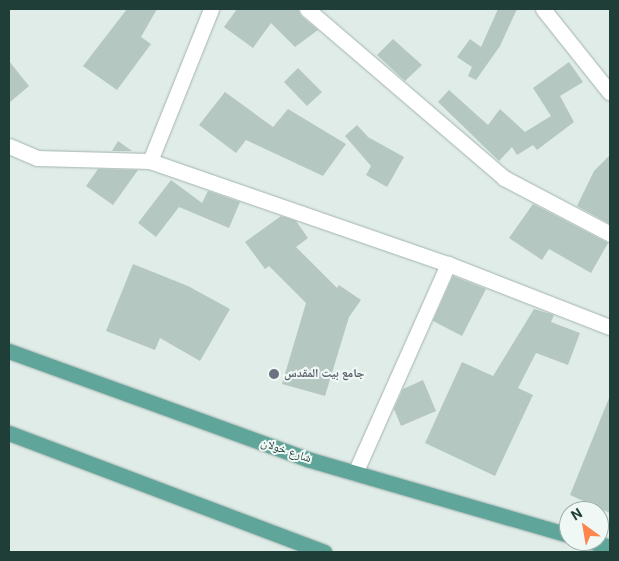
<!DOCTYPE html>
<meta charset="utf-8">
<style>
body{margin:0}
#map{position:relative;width:619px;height:561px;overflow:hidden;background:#e0ece8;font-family:Roboto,"Noto Naskh Arabic",sans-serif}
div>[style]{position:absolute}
.building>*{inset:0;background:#b5c7c1}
.roads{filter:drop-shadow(0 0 1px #a2b4b0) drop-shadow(0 0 1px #a2b4b0)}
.minor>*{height:15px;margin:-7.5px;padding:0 7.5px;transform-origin:7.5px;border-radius:7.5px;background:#fff}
.major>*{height:15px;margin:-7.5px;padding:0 7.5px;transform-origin:7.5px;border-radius:7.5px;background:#60a599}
.dots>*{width:14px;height:14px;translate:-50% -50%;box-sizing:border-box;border:2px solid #f0f8f5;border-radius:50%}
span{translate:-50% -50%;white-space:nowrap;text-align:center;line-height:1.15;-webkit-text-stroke:4px #f0f8f5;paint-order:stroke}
.worship-label{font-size:12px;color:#5b616d;font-weight:700}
.left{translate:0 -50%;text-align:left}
.street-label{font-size:12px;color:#1f3e38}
.frame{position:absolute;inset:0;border:10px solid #1f3e38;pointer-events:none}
.north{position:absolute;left:559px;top:501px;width:50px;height:50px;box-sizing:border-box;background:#f0f8f5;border:1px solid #9caea9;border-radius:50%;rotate:328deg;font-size:14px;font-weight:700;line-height:20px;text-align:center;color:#1f3e38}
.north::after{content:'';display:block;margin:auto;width:18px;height:22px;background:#fe854c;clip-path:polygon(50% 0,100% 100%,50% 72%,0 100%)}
</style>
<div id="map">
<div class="building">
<i style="clip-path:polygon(127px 9px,157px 9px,141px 37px,151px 44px,117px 90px,83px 66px)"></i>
<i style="clip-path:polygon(237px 9px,298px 9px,301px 16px,318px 30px,295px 47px,271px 23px,253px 48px,224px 27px)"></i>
<i style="clip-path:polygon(498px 9px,517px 9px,500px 46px,476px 80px,468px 76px,472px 67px,457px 57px,470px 39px,481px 47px)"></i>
<i style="clip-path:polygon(393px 39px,422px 65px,405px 81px,377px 55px)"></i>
<i style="clip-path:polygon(9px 61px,29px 86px,9px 103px)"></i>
<i style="clip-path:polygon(569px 62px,583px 82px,560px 96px,574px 122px,537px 150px,533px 145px,517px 155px,512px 147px,499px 161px,438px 102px,449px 90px,488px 125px,500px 109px,525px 132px,551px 116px,533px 88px)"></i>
<i style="clip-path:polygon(298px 68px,322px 92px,307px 106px,284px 82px)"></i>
<i style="clip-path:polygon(225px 92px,273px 127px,288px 109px,346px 144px,323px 176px,246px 140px,236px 153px,199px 125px)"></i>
<i style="clip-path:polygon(357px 125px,368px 137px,404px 157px,387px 187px,366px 175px,371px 166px,345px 136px)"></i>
<i style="clip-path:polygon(118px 141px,132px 151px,112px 151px)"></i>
<i style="clip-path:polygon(610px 155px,610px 224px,577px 206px,594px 171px)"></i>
<i style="clip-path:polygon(98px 169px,138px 170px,113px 205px,86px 186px)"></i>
<i style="clip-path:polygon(171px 180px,202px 203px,208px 191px,240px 202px,229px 228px,179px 207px,156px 237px,138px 223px)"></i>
<i style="clip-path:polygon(533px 204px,608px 243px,591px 273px,549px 249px,542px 260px,509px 238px)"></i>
<i style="clip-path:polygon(281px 216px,296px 221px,308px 238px,296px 247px,337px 288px,339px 285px,361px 300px,349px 317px,325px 396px,282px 384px,306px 303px,269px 266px,265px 269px,245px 242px)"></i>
<i style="clip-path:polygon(133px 264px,188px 286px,230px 309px,200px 361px,160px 338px,155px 350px,106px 331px)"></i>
<i style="clip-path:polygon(453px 276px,486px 289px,462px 336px,433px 321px)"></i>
<i style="clip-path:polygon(534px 309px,554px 315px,551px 322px,580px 333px,568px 365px,536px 353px,518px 388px,533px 395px,495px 476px,425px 443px,462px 362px,493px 376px)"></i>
<i style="clip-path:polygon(423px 380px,436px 411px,401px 426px,394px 409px,403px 389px)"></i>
<i style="clip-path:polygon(609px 398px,610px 399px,610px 513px,570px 495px)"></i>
</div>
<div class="roads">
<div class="minor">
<i style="left:307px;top:9px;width:260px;rotate:40.6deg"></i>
<i style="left:504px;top:178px;width:120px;rotate:27.8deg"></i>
<i style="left:543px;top:9px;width:107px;rotate:51.4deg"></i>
<i style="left:9px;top:146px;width:30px;rotate:23deg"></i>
<i style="left:37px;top:158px;width:113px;rotate:1.5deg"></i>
<i style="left:150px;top:161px;width:315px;rotate:19.1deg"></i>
<i style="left:150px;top:161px;width:164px;rotate:-68.1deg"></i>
<i style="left:355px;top:473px;width:229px;rotate:-66deg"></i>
<i style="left:448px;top:264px;width:174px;rotate:21.3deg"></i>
</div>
<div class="major">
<i style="left:9px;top:351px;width:317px;rotate:19.9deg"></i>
<i style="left:307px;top:459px;width:273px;rotate:16.2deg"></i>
<i style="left:9px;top:433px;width:337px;rotate:20.7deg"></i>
<i style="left:589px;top:541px;width:22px;rotate:16deg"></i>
</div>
</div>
<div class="dots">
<i style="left:274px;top:374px;background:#6b7280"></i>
</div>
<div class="worship-label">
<span class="left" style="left:284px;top:374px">جامع بيت المقدس</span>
</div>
<div class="street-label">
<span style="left:286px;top:451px;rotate:19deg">شارع خولان</span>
</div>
<div class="frame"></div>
<div class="north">N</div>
</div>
